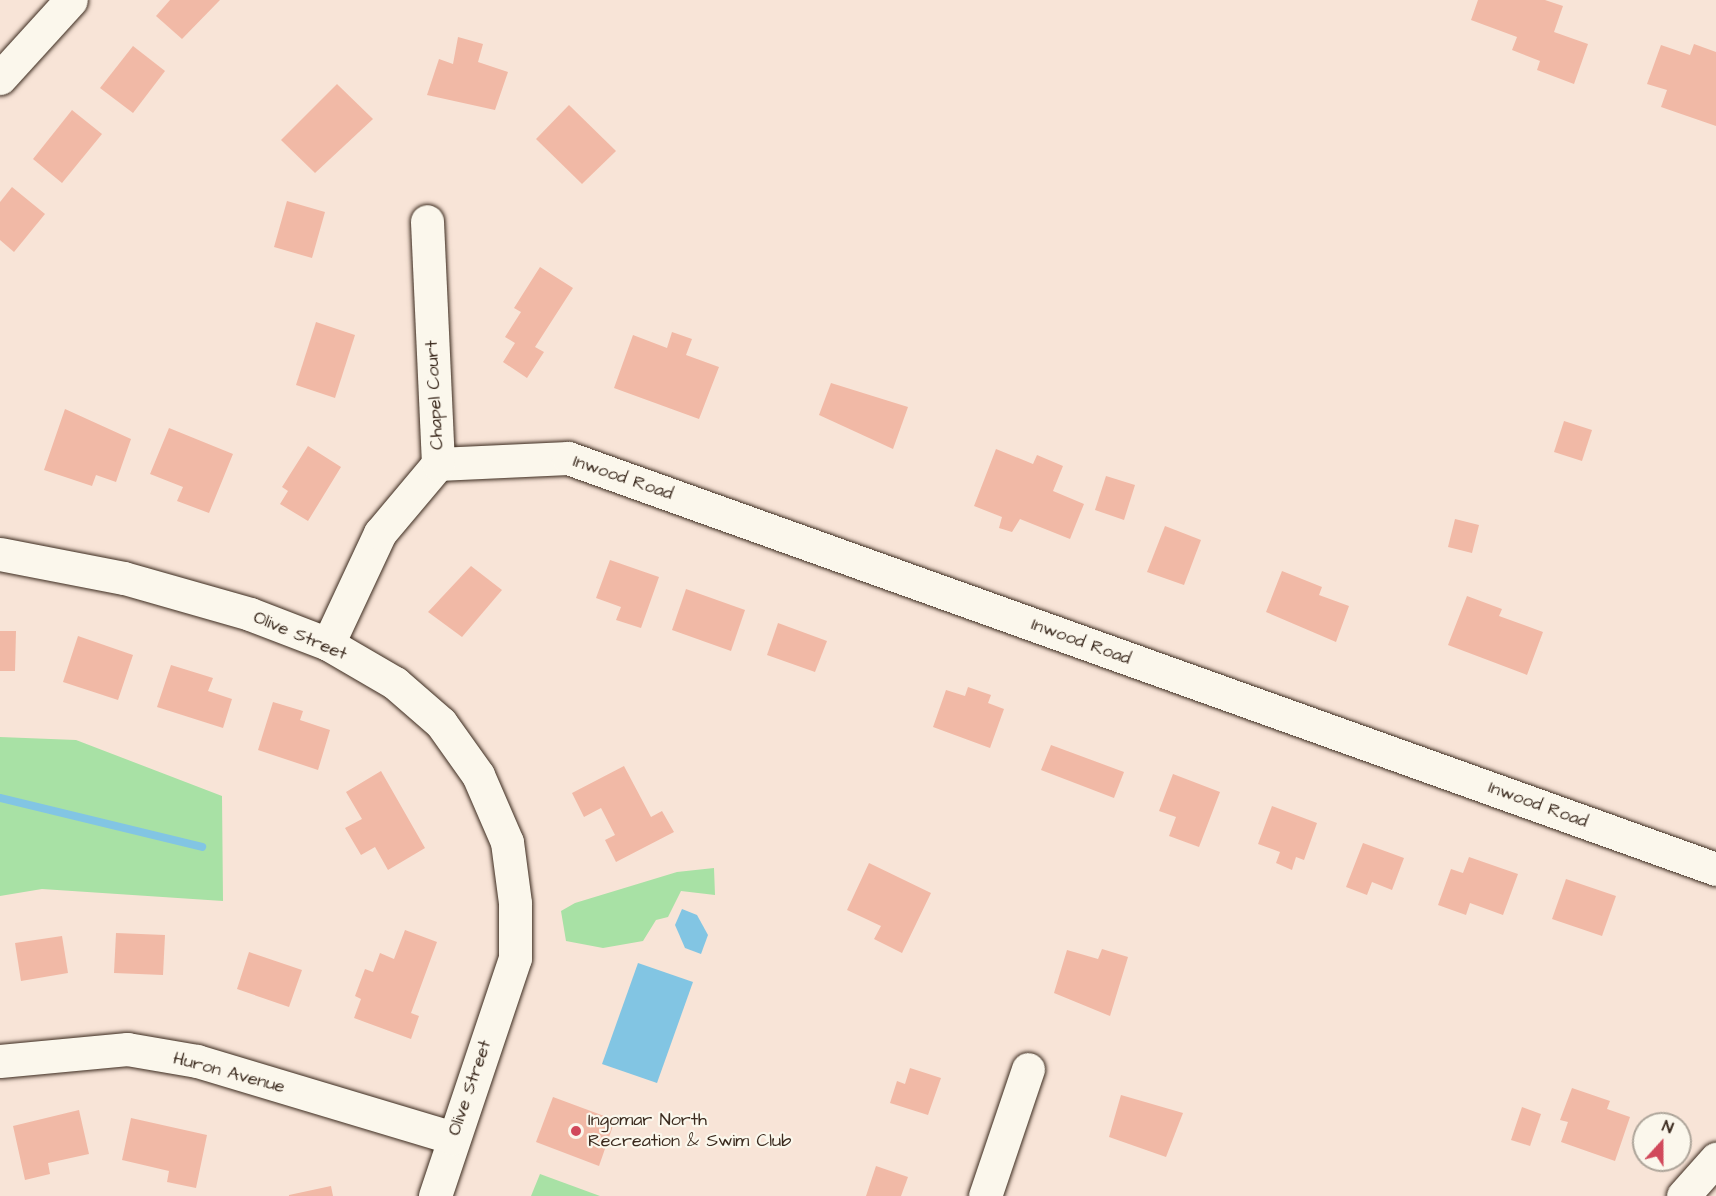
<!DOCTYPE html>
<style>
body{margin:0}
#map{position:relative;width:1716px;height:1196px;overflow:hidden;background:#f8e4d7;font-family:"Architects Daughter",sans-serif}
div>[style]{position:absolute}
.green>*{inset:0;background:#a8e1a5}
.water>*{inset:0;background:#82c5e3}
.stream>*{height:8px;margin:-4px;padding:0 4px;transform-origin:4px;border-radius:4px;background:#82c5e3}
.building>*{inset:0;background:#f1b9a6}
.roads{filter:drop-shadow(0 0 2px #3b2a1e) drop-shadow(0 0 2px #3b2a1e)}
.minor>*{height:33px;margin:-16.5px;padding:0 16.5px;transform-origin:16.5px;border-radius:16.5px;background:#fbf7ec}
.dots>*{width:16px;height:16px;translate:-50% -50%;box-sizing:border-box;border:3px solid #fbf7ec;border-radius:50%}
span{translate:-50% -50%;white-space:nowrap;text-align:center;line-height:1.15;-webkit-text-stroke:4.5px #fbf7ec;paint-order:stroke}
.street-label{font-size:18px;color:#3b2a1e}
.poi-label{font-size:18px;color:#3b2a1e}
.left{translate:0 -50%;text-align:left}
.north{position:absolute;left:1632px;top:1112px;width:60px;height:60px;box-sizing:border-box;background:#fbf7ec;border:2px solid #aea59a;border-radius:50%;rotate:21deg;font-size:16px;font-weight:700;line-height:24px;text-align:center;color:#3b2a1e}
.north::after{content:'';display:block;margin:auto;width:21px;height:27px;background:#d1495b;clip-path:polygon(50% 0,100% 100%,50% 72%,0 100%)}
</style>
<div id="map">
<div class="green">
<i style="clip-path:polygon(0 737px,76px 740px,222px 796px,223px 901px,42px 889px,0 896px)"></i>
<i style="clip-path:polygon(714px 868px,715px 895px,681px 891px,668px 917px,656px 920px,643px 941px,603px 948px,566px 941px,561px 911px,575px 903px,677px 872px)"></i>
<i style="clip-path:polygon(540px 1174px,600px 1196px,531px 1196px)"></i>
</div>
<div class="water">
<i style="clip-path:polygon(682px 909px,697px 915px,708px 935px,701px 954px,685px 948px,675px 925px)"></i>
<i style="clip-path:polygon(638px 963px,693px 982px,657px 1083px,602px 1064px)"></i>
</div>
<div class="stream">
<i style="left:0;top:798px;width:208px;rotate:13.6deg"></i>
</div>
<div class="building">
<i style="clip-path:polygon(170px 0,220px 0,182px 39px,156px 16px)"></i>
<i style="clip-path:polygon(1478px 0,1545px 0,1563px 6px,1554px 32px,1588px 44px,1574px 84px,1537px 70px,1540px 61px,1512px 50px,1517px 37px,1471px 20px)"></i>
<i style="clip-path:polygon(458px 37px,483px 44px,478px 62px,508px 72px,495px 110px,427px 95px,439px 59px,453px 64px)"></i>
<i style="clip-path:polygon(1694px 44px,1716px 52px,1716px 126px,1661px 107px,1667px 90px,1647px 84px,1661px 45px,1690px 55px)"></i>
<i style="clip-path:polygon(133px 46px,165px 71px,133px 113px,100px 88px)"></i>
<i style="clip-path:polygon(337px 84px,373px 119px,315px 173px,281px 140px)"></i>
<i style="clip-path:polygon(569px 105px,616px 151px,582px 184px,536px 139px)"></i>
<i style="clip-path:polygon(72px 110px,102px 134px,62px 183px,33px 159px)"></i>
<i style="clip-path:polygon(12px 187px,45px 214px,14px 252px,0 240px,0 202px)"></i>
<i style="clip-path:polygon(287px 201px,325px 212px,312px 258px,274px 247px)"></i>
<i style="clip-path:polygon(540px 267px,573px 288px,535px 347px,544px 352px,527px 378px,503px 362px,515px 343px,505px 337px,521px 312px,514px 308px)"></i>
<i style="clip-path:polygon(316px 322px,355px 335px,335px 398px,296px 385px)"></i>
<i style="clip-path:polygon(672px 332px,692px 339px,686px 355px,719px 367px,699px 419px,614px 388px,633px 335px,667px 348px)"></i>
<i style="clip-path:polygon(831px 383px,908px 407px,893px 449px,819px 415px)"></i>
<i style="clip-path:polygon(65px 409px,131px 439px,116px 482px,96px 475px,92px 486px,44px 470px)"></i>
<i style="clip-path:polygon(1564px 421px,1592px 430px,1582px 461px,1554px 452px)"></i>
<i style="clip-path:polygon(169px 428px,233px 454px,209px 513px,177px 501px,183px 487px,150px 474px)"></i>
<i style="clip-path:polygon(308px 446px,341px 467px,308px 521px,280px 504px,288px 491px,282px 487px)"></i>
<i style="clip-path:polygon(996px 449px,1033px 464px,1037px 455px,1063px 466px,1053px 491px,1084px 504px,1070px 539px,1020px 519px,1012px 532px,999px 528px,1002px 517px,974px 506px)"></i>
<i style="clip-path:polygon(1106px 476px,1135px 485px,1124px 520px,1095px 510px)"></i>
<i style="clip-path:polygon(1455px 519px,1479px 525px,1472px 553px,1448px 547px)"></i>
<i style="clip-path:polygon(1165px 526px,1201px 540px,1184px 585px,1147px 572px)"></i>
<i style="clip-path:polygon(610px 560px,659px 577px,641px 628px,616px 620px,621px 607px,596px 598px)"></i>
<i style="clip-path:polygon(471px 566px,502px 590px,462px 637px,428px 612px)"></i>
<i style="clip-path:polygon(1282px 571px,1322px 587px,1319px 595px,1349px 606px,1336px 642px,1266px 612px)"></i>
<i style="clip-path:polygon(686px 589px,745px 610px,731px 651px,672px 630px)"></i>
<i style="clip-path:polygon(1467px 596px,1502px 609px,1499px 616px,1543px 632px,1527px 675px,1448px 645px)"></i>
<i style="clip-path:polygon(778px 623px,827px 641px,815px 672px,767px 655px)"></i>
<i style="clip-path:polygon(0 631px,16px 631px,15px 671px,0 671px)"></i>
<i style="clip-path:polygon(78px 636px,133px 655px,118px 700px,63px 682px)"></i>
<i style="clip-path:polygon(171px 665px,213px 678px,208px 691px,232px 699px,223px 728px,157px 707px)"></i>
<i style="clip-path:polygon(968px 687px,991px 695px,988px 703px,1004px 709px,990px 748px,933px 727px,946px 690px,965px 696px)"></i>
<i style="clip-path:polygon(273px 702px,303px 711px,300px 720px,330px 730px,318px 770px,258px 750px)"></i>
<i style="clip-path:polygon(1051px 745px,1124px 772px,1114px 798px,1041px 770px)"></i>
<i style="clip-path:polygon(624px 766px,651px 817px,662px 811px,674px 832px,616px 862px,605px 840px,615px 835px,601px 808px,584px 817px,572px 793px)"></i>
<i style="clip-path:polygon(381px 771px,425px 848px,388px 870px,375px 847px,361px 855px,345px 828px,362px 819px,346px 792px)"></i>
<i style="clip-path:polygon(1173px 774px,1220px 792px,1199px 847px,1169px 836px,1176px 817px,1159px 811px)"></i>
<i style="clip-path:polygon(1272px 806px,1317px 823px,1304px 860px,1296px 857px,1292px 870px,1276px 863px,1280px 852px,1258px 844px)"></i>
<i style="clip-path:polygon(1363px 843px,1404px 858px,1392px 890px,1372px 882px,1367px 895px,1346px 887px)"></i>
<i style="clip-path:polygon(1469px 857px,1518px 874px,1503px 915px,1470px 903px,1466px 915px,1438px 905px,1451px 869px,1463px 873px)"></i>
<i style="clip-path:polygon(869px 863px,931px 893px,902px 953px,874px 939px,881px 926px,847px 910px)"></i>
<i style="clip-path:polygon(1566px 879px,1616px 896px,1602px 936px,1552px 919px)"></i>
<i style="clip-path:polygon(405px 930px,437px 942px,411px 1013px,419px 1016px,411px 1039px,354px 1018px,361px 999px,355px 996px,365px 969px,373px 972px,380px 953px,394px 959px)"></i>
<i style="clip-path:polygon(116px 933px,165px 935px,163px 975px,114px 973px)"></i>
<i style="clip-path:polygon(62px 936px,68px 973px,21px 981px,15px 943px)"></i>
<i style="clip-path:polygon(1102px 949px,1128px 957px,1110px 1016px,1054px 993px,1067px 950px,1098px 959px)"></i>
<i style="clip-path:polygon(249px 952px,302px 970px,289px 1007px,237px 989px)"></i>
<i style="clip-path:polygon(910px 1068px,941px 1078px,928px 1115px,890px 1103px,897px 1081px,905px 1084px)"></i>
<i style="clip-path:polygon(1572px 1088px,1610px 1101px,1607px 1109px,1630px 1117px,1615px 1161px,1561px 1142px,1568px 1122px,1560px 1120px)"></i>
<i style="clip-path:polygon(1121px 1095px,1183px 1113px,1166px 1157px,1109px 1137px)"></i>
<i style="clip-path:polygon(553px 1097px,615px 1120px,599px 1166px,536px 1142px)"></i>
<i style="clip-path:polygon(1522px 1107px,1541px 1114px,1530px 1146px,1511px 1140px)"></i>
<i style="clip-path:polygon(79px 1110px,89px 1154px,48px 1163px,50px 1174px,25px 1180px,13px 1126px)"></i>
<i style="clip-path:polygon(131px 1118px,207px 1135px,196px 1188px,167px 1182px,169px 1171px,122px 1160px)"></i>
<i style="clip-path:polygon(876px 1166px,908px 1177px,901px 1196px,866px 1196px)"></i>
<i style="clip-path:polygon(331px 1186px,333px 1196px,289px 1196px,289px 1195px)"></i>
</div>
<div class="roads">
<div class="minor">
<i style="left:0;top:78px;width:105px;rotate:-47.7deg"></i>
<i style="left:438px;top:464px;width:130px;rotate:-2.6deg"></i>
<i style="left:568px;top:458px;width:1219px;rotate:19.7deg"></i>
<i style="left:0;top:554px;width:126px;rotate:11deg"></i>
<i style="left:124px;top:578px;width:131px;rotate:15.9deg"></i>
<i style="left:250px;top:614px;width:84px;rotate:21deg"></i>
<i style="left:328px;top:644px;width:78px;rotate:30.2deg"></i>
<i style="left:395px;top:683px;width:61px;rotate:41deg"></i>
<i style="left:441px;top:723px;width:64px;rotate:54.6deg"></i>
<i style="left:478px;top:775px;width:73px;rotate:66.6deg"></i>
<i style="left:507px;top:842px;width:62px;rotate:82.5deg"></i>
<i style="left:515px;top:903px;width:55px;rotate:90deg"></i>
<i style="left:515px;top:958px;width:251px;rotate:108.6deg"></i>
<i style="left:328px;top:644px;width:123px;rotate:-64.9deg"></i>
<i style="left:380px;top:533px;width:90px;rotate:-50deg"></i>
<i style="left:438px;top:464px;width:243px;rotate:-92.6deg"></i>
<i style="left:0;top:1061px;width:128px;rotate:-5.4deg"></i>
<i style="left:127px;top:1049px;width:71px;rotate:9.7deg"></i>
<i style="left:197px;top:1061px;width:267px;rotate:16.7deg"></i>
<i style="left:985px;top:1196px;width:134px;rotate:-71.3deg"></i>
<i style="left:1683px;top:1196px;width:50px;rotate:-48.3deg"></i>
</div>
</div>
<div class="dots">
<i style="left:576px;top:1131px;background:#d1495b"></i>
</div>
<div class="street-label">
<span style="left:435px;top:395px;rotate:-93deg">Chapel Court</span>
<span style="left:623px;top:478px;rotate:19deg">Inwood Road</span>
<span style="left:300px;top:636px;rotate:23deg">Olive Street</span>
<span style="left:1081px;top:642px;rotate:20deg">Inwood Road</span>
<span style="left:1538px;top:805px;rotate:20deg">Inwood Road</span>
<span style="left:229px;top:1073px;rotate:15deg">Huron Avenue</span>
<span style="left:470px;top:1088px;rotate:-71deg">Olive Street</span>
</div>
<div class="poi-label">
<span class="left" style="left:588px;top:1131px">Ingomar North<br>Recreation &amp; Swim Club</span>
</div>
<div class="north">N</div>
</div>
